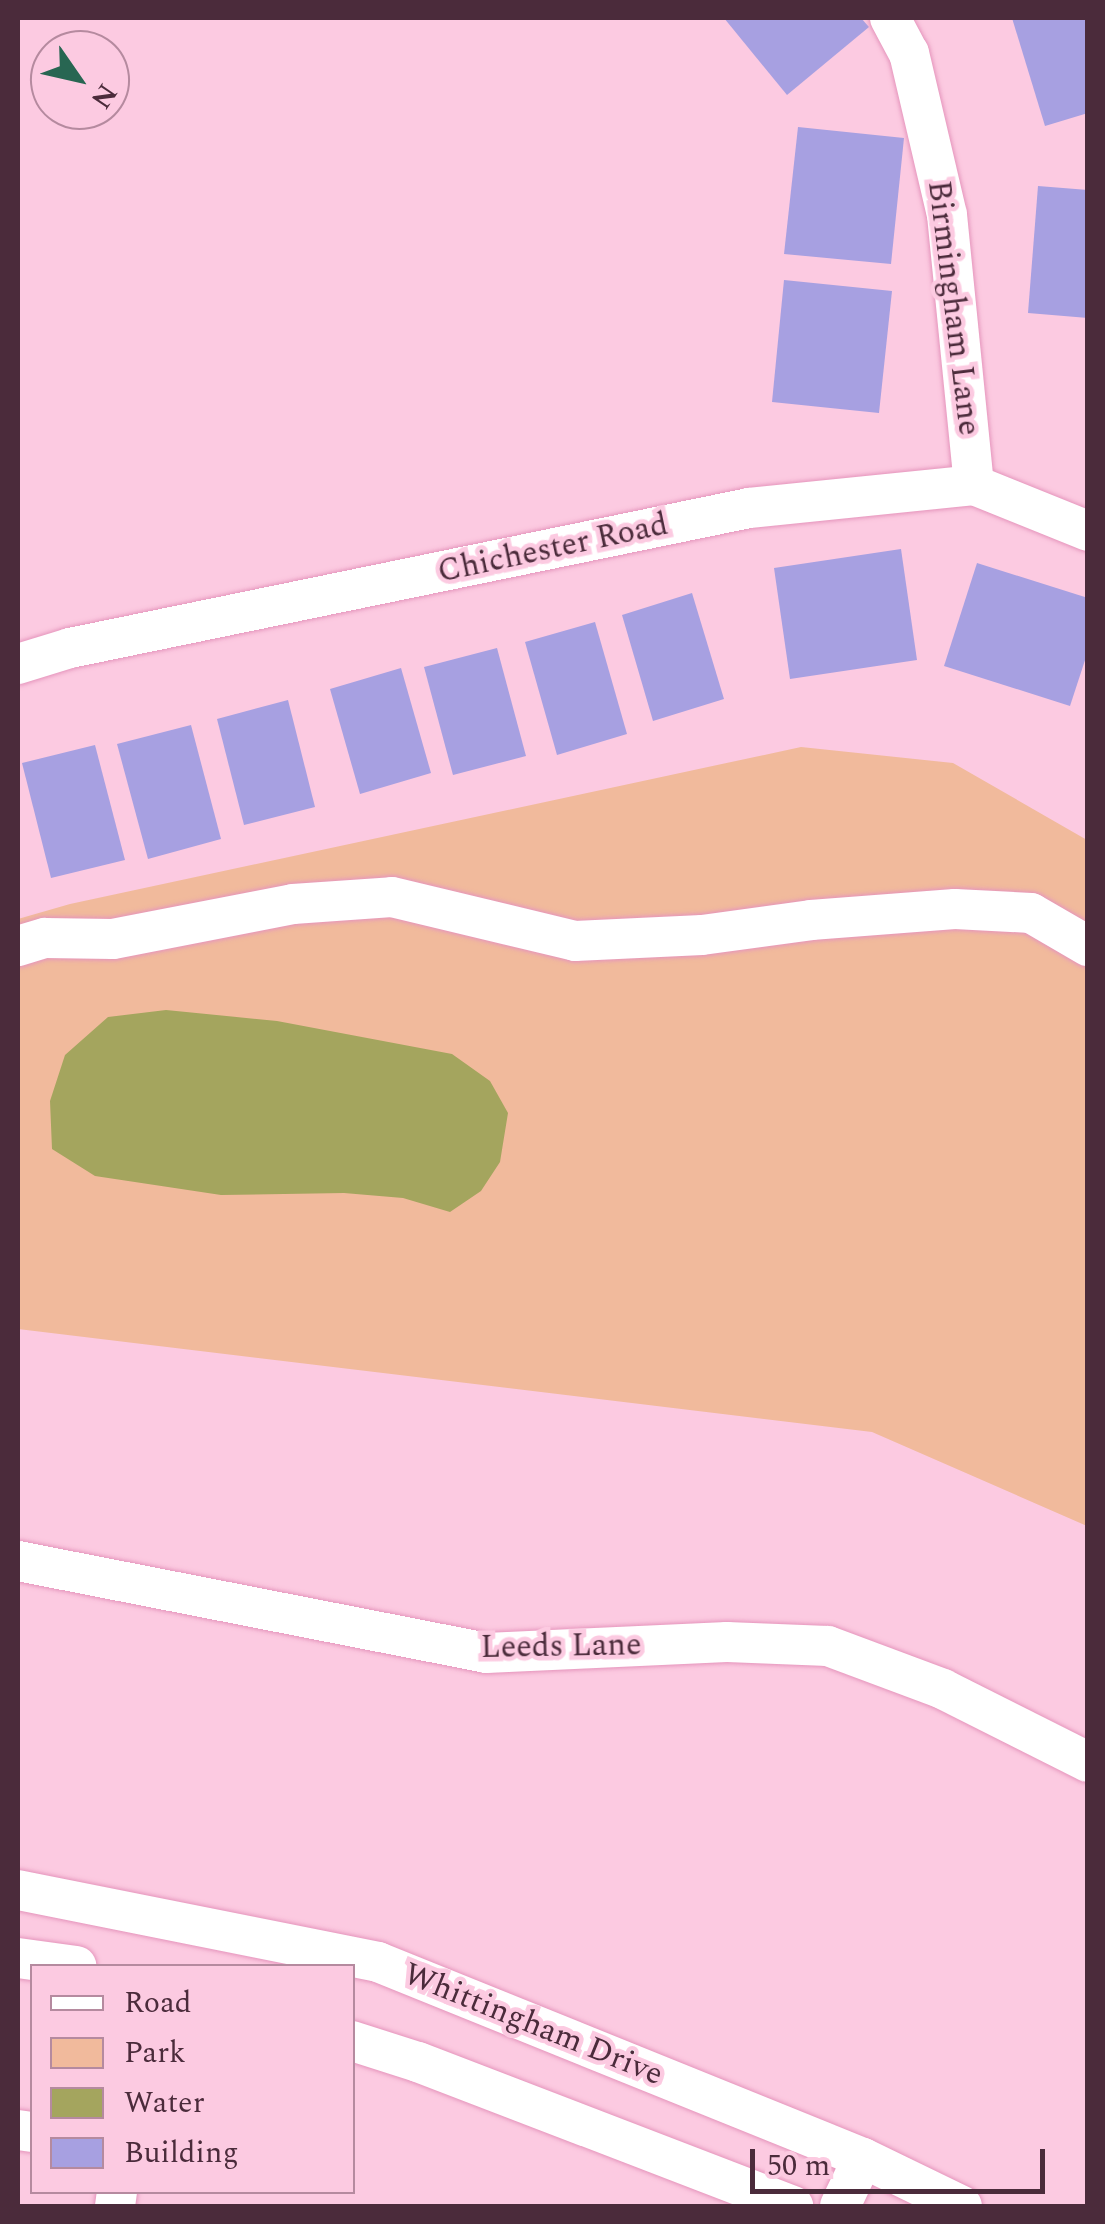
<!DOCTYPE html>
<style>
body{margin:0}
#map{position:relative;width:1105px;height:2224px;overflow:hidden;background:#fccae1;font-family:Spectral,serif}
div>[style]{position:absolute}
.green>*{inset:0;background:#f1ba9c}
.water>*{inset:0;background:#a4a55e}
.building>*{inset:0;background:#a7a0e1}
.roads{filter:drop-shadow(0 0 2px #e595bc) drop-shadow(0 0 2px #e595bc)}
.minor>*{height:40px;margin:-20px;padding:0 20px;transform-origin:20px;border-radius:20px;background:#fff}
span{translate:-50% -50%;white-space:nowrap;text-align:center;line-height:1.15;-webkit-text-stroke:9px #fccae1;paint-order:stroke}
.street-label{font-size:32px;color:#4b2b3b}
.frame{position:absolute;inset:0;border:20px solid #4b2b3b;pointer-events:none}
.legend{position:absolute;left:30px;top:1964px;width:325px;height:230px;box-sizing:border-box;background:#fccae1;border:2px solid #b58a9f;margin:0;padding:12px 18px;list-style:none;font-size:30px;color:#4b2b3b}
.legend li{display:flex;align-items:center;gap:20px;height:50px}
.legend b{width:50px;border:2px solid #b58a9f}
.north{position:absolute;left:30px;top:30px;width:100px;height:100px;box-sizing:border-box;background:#fccae1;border:2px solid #b58a9f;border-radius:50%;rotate:124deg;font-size:28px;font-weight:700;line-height:40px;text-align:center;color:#4b2b3b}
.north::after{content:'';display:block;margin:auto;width:35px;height:45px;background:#286652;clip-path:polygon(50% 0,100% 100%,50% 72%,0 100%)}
.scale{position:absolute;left:750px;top:2149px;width:295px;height:45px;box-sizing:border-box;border:5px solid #4b2b3b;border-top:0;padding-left:12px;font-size:30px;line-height:35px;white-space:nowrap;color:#4b2b3b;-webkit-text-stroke:8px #fccae1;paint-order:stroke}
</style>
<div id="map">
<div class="green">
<i style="clip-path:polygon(801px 747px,953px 763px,1087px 840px,1087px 1526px,872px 1432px,18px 1329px,18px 919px,70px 904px)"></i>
</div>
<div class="water">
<i style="clip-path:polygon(166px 1010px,277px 1021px,452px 1054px,490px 1081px,508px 1113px,500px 1162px,481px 1191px,450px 1212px,403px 1198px,344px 1193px,221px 1195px,95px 1176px,52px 1149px,50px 1101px,65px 1055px,108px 1017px)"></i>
</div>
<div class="building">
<i style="clip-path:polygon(724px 18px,861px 18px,869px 27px,787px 95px)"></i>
<i style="clip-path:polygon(1012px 18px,1088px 18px,1088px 113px,1045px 126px)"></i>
<i style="clip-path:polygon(798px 127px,904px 138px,891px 264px,784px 254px)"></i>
<i style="clip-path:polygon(1038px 186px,1088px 190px,1088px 318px,1028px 313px)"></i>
<i style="clip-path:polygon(784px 280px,892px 291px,879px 413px,772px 402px)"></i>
<i style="clip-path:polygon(901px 549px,917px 660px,790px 679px,774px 568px)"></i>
<i style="clip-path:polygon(977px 563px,1088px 598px,1088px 651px,1070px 706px,944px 666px)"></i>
<i style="clip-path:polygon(692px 593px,724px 699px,653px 721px,622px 615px)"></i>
<i style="clip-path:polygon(595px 622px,627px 734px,557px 755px,525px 642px)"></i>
<i style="clip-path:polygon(497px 648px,526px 756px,453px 775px,424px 667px)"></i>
<i style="clip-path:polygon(401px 668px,431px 773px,360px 794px,330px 689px)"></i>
<i style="clip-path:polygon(288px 700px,315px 807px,244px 825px,217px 719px)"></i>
<i style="clip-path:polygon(191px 725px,221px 839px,148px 859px,117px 744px)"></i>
<i style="clip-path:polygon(95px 745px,125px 860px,51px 878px,22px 763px)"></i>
</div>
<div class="roads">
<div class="minor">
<i style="left:890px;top:18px;width:40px;rotate:62deg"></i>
<i style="left:909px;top:53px;width:166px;rotate:76.8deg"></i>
<i style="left:947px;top:215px;width:271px;rotate:84.3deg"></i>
<i style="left:18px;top:664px;width:54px;rotate:-17.1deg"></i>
<i style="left:70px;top:648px;width:693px;rotate:-11.65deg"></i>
<i style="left:749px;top:508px;width:226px;rotate:-5.8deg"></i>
<i style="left:974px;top:485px;width:123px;rotate:22deg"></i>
<i style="left:18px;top:946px;width:28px;rotate:-17deg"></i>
<i style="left:45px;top:938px;width:68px;rotate:0.8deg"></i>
<i style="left:113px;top:939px;width:183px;rotate:-11deg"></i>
<i style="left:293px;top:904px;width:99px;rotate:-4deg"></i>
<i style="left:392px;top:897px;width:188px;rotate:13.5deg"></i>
<i style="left:575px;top:941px;width:127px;rotate:-2.7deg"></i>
<i style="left:702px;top:935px;width:110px;rotate:-7.8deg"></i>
<i style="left:811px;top:920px;width:144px;rotate:-4.4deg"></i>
<i style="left:955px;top:909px;width:76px;rotate:3deg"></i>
<i style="left:1031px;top:913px;width:66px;rotate:30.1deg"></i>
<i style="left:18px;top:1561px;width:477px;rotate:11.1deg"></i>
<i style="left:486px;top:1653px;width:241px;rotate:-2.6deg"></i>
<i style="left:727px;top:1642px;width:101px;rotate:2.3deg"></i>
<i style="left:828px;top:1646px;width:123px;rotate:20.5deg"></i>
<i style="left:943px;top:1689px;width:162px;rotate:26.7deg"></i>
<i style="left:18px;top:1890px;width:367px;rotate:11.3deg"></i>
<i style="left:378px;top:1962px;width:523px;rotate:22deg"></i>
<i style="left:863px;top:2158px;width:110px;rotate:25.9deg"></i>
<i style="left:18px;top:1958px;width:59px;rotate:7.9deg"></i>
<i style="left:352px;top:2041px;width:69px;rotate:17.7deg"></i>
<i style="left:418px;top:2062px;width:402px;rotate:21deg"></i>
<i style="left:18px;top:2130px;width:14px;rotate:8deg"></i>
<i style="left:115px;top:2206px;width:14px;rotate:-82deg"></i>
<i style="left:840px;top:2206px;width:53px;rotate:-64.4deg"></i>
</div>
</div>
<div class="street-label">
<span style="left:953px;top:308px;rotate:83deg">Birmingham Lane</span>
<span style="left:553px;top:549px;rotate:-12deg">Chichester Road</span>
<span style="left:561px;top:1647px;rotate:-1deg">Leeds Lane</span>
<span style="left:533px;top:2025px;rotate:22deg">Whittingham Drive</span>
</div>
<div class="frame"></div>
<ul class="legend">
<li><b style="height:12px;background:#fff"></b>Road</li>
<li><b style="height:28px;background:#f1ba9c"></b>Park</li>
<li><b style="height:28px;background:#a4a55e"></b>Water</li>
<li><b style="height:28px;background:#a7a0e1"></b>Building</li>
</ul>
<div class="north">N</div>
<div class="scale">50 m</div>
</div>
